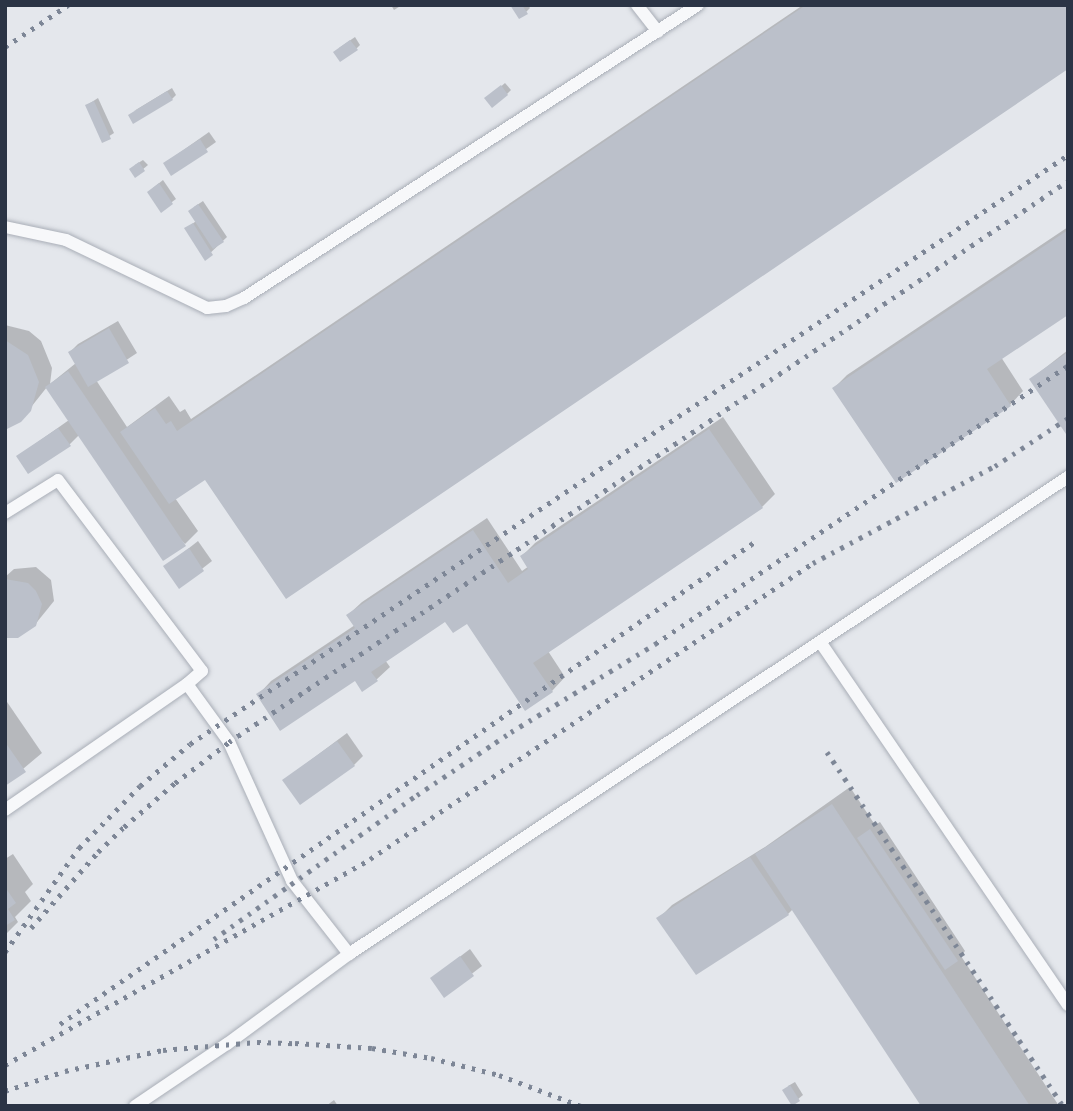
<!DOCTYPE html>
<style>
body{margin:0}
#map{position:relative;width:1073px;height:1111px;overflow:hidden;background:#e4e7ec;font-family:"Open Sans",sans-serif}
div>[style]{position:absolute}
.shadow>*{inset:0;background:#0003}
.building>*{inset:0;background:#bbc0ca}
.roads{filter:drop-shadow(0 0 2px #a9aeb7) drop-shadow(0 0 2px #a9aeb7)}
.lane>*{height:12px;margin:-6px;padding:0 6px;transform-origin:6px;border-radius:6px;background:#f7f8fa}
.rail>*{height:5px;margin-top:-2.5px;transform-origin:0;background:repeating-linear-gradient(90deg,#7d8696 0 3.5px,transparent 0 10.5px)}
span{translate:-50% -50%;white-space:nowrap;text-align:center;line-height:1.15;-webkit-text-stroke:6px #f4f6f9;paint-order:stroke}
.frame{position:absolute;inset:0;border:7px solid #2b3445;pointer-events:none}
</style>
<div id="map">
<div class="shadow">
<i style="clip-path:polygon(391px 5px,402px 5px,394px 10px)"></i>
<i style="clip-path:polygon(512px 5px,528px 5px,530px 8px,526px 12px)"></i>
<i style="clip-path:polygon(803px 5px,1068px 5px,206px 477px,175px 498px,198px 531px,185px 544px,79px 435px,69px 445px,18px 456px,69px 420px,47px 387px,20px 421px,5px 426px,5px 325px,29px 331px,41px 341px,52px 368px,50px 384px,76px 363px,70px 352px,78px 344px,118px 321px,137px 353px,96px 380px,127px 427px,169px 396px,180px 412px,185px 409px,191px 419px)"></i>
<i style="clip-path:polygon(355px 37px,360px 45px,356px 49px,339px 48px)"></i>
<i style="clip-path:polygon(505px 83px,511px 90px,507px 94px,491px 95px)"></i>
<i style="clip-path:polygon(172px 88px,176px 95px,172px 99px,134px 111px)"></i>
<i style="clip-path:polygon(98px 98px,114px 133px,103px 140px,87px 105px)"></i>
<i style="clip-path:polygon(209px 132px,216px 142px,171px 174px,165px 163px)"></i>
<i style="clip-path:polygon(143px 160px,148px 165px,136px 175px,135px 165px)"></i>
<i style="clip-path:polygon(163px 180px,176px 199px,161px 210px,153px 188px)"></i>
<i style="clip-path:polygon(203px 201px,227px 237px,205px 258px,186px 229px,196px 221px,194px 207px)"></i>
<i style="clip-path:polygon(1068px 227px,1068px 313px,1001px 357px,1023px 391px,1010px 405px,834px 388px,847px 375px)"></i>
<i style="clip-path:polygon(1068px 350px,1068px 434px,1031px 379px)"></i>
<i style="clip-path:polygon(723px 417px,775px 494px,762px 507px,548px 651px,565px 677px,552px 691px,467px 622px,446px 619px,385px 660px,390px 667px,376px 680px,355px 679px,258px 695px,271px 681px,355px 625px,348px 615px,362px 602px,487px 518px,522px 571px,529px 566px,522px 556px,535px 543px)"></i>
<i style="clip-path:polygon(198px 541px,212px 561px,180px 586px,166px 566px)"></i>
<i style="clip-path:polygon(36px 567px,51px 580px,54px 601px,33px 627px,5px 635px,5px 577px,14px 569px)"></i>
<i style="clip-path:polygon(5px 699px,42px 753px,5px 784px)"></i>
<i style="clip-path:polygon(347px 733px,363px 756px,354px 765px,284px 780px)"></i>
<i style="clip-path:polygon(850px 787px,875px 825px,880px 822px,965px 951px,961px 956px,1059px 1106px,923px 1106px,793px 909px,788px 914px,659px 918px,672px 905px,765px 847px)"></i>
<i style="clip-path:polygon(13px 854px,33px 884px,25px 892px,31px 901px,15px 917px,18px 922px,5px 935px,5px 859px)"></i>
<i style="clip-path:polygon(470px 949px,482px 966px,444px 995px,432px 978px)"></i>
<i style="clip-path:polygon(795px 1082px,803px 1095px,792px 1104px,788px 1086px)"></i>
<i style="clip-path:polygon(334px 1100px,338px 1106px,326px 1106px)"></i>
</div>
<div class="building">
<i style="clip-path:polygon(510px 5px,522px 5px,528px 14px,519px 19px)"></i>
<i style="clip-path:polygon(806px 5px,1068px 5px,1068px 69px,286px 599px,205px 480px,169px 504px,120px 432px,155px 408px,166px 424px,171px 421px,177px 431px)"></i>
<i style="clip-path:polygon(350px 40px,358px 50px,340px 62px,333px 52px)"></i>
<i style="clip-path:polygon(501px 85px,508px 95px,492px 108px,484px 98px)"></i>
<i style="clip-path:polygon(167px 91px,173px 100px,133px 124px,128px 115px)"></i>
<i style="clip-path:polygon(94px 101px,111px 139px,102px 143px,85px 105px)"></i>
<i style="clip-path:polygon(200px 139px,208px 152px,171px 176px,163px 163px)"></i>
<i style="clip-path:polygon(139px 162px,145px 171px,135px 178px,129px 169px)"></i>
<i style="clip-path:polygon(159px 183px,173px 204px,161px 213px,147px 192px)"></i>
<i style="clip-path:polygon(198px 204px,224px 242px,213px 249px,188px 211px)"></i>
<i style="clip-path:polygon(193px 223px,213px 255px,205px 261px,184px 228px)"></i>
<i style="clip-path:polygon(1068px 230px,1068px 315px,987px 369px,1011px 406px,896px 483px,832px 388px)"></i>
<i style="clip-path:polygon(109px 328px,129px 363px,88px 387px,68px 352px)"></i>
<i style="clip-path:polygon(5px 340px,28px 355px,39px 382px,31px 411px,21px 422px,5px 430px)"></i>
<i style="clip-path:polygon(1068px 352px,1068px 437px,1029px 379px)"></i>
<i style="clip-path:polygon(68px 371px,186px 546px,163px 561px,45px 387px)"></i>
<i style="clip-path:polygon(58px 428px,71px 446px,28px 474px,16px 456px)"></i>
<i style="clip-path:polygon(709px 429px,763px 508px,533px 663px,553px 692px,525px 711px,467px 624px,453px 633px,445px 622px,371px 672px,378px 681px,362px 692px,355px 681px,280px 731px,256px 694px,355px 628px,346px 615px,473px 530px,508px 583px,528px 569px,520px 556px)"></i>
<i style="clip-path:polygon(189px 548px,204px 571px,179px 589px,163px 566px)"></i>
<i style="clip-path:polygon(5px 579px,28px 583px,36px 591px,42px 604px,36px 626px,18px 638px,5px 638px)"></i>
<i style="clip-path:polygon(337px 741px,355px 766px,300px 805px,282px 780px)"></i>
<i style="clip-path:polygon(5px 742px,26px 772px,5px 786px)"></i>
<i style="clip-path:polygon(832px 804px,1030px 1106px,921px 1106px,755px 854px)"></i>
<i style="clip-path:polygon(870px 829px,958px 961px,945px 970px,857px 838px)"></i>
<i style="clip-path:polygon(750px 857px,789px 915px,696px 975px,656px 918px)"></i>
<i style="clip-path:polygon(5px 887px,16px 903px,8px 909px,15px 920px,5px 926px)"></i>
<i style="clip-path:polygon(460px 956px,474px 976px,444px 998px,430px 978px)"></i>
<i style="clip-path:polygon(790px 1085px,800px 1101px,792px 1106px,782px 1090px)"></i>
</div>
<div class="roads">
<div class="lane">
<i style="left:637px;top:5px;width:34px;rotate:52deg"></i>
<i style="left:5px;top:227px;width:62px;rotate:12deg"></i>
<i style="left:66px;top:240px;width:157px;rotate:25.7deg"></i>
<i style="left:207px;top:308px;width:19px;rotate:-6deg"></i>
<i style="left:226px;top:306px;width:20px;rotate:-24deg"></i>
<i style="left:244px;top:298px;width:540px;rotate:-32.84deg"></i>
<i style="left:5px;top:513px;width:62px;rotate:-31.9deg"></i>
<i style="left:58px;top:480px;width:239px;rotate:53deg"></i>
<i style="left:202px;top:671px;width:20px;rotate:139deg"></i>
<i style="left:821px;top:643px;width:438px;rotate:55.7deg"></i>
<i style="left:5px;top:810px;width:221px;rotate:-34.7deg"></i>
<i style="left:187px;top:684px;width:72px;rotate:54.1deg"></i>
<i style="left:229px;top:742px;width:153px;rotate:65.6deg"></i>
<i style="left:292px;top:881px;width:93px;rotate:52deg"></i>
<i style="left:135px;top:1106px;width:111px;rotate:-34deg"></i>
<i style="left:227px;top:1044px;width:152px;rotate:-36.4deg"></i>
<i style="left:349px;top:954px;width:863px;rotate:-33.56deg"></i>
</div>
</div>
<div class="rail">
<i style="left:5px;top:47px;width:76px;rotate:-33.7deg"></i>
<i style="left:827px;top:752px;width:425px;rotate:56.3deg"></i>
<i style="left:31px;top:928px;width:101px;rotate:-48.6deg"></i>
<i style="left:98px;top:852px;width:36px;rotate:-44deg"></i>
<i style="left:124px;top:827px;width:67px;rotate:-40.8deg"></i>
<i style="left:175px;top:783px;width:68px;rotate:-37.2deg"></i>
<i style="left:229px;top:742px;width:1009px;rotate:-33.77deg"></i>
<i style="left:214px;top:939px;width:249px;rotate:-35.4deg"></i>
<i style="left:417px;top:795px;width:113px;rotate:-33.8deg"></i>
<i style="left:511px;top:732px;width:169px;rotate:-31.4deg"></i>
<i style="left:655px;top:644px;width:498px;rotate:-34deg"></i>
<i style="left:5px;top:952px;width:128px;rotate:-54.6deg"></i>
<i style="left:79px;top:848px;width:87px;rotate:-45.5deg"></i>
<i style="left:140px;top:786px;width:65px;rotate:-40deg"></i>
<i style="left:190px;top:744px;width:1057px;rotate:-33.86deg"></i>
<i style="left:60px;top:1024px;width:847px;rotate:-34.76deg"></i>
<i style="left:5px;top:1065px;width:419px;rotate:-29.4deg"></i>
<i style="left:370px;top:859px;width:533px;rotate:-33.75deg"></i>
<i style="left:813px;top:563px;width:206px;rotate:-28.1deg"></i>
<i style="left:995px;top:466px;width:87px;rotate:-33.3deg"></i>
<i style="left:5px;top:1091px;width:63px;rotate:-18.4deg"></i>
<i style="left:65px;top:1071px;width:100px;rotate:-12.1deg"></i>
<i style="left:163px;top:1050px;width:94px;rotate:-4.9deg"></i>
<i style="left:257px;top:1042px;width:38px;rotate:2deg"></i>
<i style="left:295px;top:1043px;width:77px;rotate:3.7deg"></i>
<i style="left:372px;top:1048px;width:60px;rotate:9.6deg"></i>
<i style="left:431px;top:1058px;width:70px;rotate:14deg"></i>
<i style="left:499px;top:1075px;width:88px;rotate:20.7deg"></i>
</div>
<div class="frame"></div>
</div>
